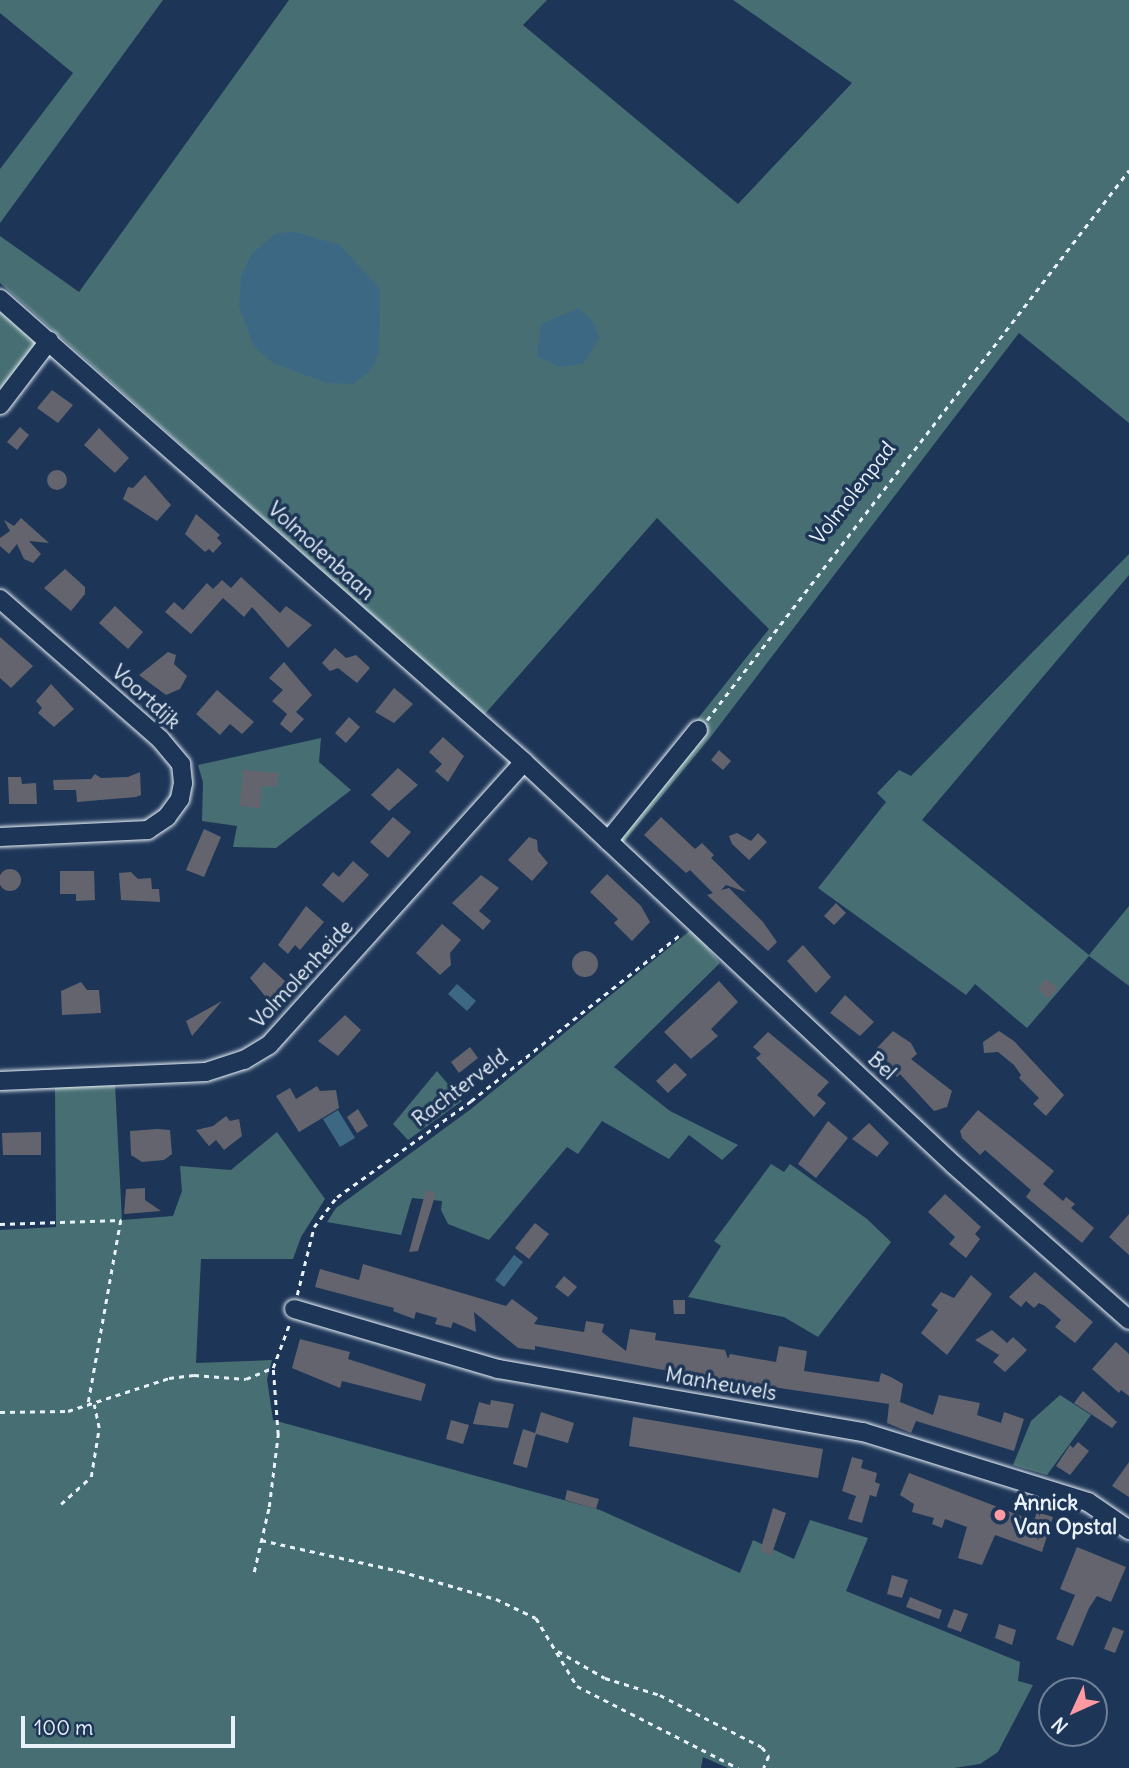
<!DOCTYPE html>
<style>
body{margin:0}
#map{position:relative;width:1129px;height:1768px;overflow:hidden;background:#1d3557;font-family:Delius,sans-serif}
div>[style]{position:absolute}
.green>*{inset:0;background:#476f73}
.water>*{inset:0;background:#3d6883}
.building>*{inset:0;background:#64646e}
.round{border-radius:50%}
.path>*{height:2.5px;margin-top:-1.25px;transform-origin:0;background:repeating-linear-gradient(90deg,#e8f1f8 0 5px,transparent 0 10px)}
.roads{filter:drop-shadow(0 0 2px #e8f1f8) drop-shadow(0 0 2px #e8f1f8)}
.minor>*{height:18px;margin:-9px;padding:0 9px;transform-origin:9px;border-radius:9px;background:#1d3557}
.dots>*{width:19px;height:19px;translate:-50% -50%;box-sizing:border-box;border:4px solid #1d3557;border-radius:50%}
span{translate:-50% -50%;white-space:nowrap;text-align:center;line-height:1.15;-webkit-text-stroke:7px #1d3557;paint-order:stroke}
.street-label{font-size:21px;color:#e8f1f8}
.poi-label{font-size:21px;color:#e8f1f8;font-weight:700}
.left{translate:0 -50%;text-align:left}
.north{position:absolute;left:1038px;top:1677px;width:70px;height:70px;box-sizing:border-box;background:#1d3557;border:2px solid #6e8097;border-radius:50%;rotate:225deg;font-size:19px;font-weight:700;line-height:28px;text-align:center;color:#e8f1f8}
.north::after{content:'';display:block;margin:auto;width:24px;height:32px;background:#ff9aa2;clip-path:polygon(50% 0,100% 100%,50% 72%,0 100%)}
.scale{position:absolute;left:21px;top:1716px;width:214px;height:32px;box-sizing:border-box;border:4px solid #e8f1f8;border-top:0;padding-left:9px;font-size:21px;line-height:24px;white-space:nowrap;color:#e8f1f8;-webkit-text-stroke:5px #1d3557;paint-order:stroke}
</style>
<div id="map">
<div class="green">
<i style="clip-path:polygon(0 0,163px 0,0 223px,0 169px,73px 73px,0 13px)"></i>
<i style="clip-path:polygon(289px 0,547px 0,523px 25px,738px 204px,852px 83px,733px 0,1129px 0,1129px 423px,1019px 333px,709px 739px,623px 843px,610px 829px,769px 629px,657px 518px,484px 715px,0 283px,0 236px,79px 292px)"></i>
<i style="clip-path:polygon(0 311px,37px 343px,0 392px)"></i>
<i style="clip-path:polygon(1129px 554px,1129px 575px,922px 820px,1089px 955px,1129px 906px,1129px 986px,1089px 956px,1027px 1028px,975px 984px,966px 995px,818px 888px,886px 802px,877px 793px,899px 770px,911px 776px)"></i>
<i style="clip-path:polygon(321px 738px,319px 762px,351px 790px,276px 848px,233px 847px,237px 826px,202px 821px,203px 782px,198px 765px)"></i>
<i style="clip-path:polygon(692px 929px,720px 963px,614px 1067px,670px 1111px,738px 1145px,722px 1160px,689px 1135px,669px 1159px,602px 1121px,578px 1154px,567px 1147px,489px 1240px,448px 1224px,441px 1210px,442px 1201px,412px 1198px,401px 1235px,327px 1222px,336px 1208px,471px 1109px)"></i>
<i style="clip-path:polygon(437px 1071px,462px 1101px,408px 1140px,393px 1124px)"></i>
<i style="clip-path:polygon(115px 1084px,122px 1220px,173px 1216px,182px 1191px,180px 1166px,231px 1170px,277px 1132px,325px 1199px,301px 1237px,293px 1259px,201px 1259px,196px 1363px,272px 1360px,267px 1379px,273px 1420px,600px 1510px,740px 1573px,753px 1540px,794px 1559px,810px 1520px,868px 1538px,846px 1591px,1020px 1662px,1018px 1681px,1033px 1685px,998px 1752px,980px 1764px,954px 1768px,728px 1768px,703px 1757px,701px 1768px,0 1768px,0 1230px,56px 1227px,55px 1086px)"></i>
<i style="clip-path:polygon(771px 1164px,784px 1172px,790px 1164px,867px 1219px,891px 1242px,818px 1337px,784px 1317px,688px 1297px,721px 1246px,714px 1241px)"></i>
<i style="clip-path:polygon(1060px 1395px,1091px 1415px,1047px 1475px,1013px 1465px,1031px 1421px)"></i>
</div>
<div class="water">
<i style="clip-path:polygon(295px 232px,340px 245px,380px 289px,379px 354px,371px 370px,353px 384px,327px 383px,273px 363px,253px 345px,239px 306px,241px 276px,251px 255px,276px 233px)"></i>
<i style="clip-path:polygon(578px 308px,593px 321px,599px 339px,583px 364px,559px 367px,537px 356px,541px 324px)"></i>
<i style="clip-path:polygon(457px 984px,476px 1001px,467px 1011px,448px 994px)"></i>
<i style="clip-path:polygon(338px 1110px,355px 1138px,340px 1147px,323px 1119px)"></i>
<i style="clip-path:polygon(514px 1255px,523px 1262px,504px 1287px,495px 1280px)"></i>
</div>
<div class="building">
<i style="clip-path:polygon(52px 390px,73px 405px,58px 423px,37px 408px)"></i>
<i style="clip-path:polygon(20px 427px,29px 435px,17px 450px,7px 442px)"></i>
<i style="clip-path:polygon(99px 428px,129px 458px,115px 473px,84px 445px)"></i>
<i class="round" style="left:47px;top:470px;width:20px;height:20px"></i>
<i style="clip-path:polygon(145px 475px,171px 505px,157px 521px,123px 499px,128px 487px,133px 488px)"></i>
<i style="clip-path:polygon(196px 514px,220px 535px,217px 538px,222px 543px,213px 553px,209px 549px,205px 552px,185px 534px)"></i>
<i style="clip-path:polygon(21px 518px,49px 543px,29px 541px,41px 554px,33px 563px,24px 559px,17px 544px,9px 554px,0 546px,0 538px,10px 531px,4px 520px,14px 526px)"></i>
<i style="clip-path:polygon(65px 569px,85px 587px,85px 594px,71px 611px,44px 588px)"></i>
<i style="clip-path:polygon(241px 577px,280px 613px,286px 606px,312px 625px,288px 648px,252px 607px,244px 617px,223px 598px,191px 634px,165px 612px,174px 602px,183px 610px,207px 583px,213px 589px,222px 580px,231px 588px)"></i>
<i style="clip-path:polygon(115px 606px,143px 632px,128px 649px,99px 623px)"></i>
<i style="clip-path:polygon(0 637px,33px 666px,11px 688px,0 678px)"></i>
<i style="clip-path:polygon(335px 648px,346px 658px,356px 655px,370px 668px,357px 683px,338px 668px,330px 671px,322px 663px)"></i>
<i style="clip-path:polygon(168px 652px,176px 655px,174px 664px,187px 676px,180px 689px,166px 695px,139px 675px)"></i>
<i style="clip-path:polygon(284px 662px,312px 695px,296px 712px,304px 719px,291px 733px,280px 724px,287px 714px,272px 701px,283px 690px,269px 678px)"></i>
<i style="clip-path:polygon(51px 684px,74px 709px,54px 727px,38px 713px,42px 708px,36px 701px)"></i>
<i style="clip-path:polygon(394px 688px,413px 704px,394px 723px,375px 712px)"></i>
<i style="clip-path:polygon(217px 690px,254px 722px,242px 734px,230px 724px,220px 735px,196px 714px)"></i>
<i style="clip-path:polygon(349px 717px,360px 727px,346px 743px,335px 733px)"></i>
<i style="clip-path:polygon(443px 737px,464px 756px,448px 782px,435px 771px,442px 764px,429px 752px)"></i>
<i style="clip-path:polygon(719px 750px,731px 761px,723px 770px,711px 760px)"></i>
<i style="clip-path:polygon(398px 768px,418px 785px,389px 811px,371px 795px)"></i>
<i style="clip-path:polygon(243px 770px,278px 773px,277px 787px,262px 786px,260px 808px,240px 806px)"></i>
<i style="clip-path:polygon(140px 772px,141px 795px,136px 797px,77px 802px,76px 790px,54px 790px,53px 780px,91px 779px,95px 774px,101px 778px,128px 777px)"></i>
<i style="clip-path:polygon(8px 777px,21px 777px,22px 784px,36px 783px,37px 804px,9px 804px)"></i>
<i style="clip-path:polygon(393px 817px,411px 832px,388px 858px,370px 842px)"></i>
<i style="clip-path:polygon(661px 817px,695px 849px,702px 843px,714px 855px,711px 858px,746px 892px,726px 885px,721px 890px,729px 888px,763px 922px,777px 942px,768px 951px,707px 895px,713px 893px,690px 870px,686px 873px,644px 835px)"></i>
<i style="clip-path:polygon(204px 829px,221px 837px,204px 877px,186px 870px)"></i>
<i style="clip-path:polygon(737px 833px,751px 841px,758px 833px,767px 842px,749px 860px,732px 844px,729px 836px)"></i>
<i style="clip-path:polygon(529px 837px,537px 840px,538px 851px,548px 863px,532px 881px,508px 860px)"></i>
<i style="clip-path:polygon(353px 861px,369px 875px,343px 903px,322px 885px,333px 872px,339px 877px)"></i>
<i class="round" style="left:-1px;top:869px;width:22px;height:22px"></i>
<i style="clip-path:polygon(60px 871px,94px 871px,95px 900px,76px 901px,76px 894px,60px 894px)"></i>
<i style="clip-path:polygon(131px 872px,138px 879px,151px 878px,152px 889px,159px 889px,160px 902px,121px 900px,119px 873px)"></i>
<i style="clip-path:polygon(607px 874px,641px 906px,650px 922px,632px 941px,614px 923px,618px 919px,590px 892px)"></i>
<i style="clip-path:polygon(481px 875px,499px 888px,479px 911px,491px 921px,483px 930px,452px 903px)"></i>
<i style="clip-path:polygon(836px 903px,846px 913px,834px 925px,824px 916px)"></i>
<i style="clip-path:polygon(306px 906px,324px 922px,300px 950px,295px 945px,288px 954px,278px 945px)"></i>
<i style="clip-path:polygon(442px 924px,461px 940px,450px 953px,451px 965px,440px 975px,416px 953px)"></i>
<i style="clip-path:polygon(803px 945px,831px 977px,816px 993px,787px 961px)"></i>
<i class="round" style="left:572px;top:951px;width:26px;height:26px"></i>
<i style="clip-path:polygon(264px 962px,285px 981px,270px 1002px,250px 978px)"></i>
<i style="clip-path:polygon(1046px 979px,1058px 988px,1049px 999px,1038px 989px)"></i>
<i style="clip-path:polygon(719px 981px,738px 1002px,711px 1029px,718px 1036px,691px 1059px,664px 1032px)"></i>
<i style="clip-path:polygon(81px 982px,87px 990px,99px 990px,101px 1013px,62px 1015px,61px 991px)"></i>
<i style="clip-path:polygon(845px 995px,874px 1022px,860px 1036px,830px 1013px)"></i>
<i style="clip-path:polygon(222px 1001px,192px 1036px,186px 1021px)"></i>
<i style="clip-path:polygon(345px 1015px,361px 1030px,338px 1056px,318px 1041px)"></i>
<i style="clip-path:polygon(893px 1031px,911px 1043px,917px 1054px,911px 1059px,952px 1091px,947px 1107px,934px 1111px,900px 1074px,897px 1077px,887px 1067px,890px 1064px,875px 1050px)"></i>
<i style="clip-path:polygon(999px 1031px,1014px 1041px,1064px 1095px,1046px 1116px,1033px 1104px,1039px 1098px,1019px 1078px,1021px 1075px,1014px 1065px,998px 1052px,984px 1053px,983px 1042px)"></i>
<i style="clip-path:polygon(768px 1032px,829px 1082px,817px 1095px,826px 1103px,814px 1117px,756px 1058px,761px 1054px,753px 1047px)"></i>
<i style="clip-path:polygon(470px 1047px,478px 1058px,459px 1073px,451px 1062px)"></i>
<i style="clip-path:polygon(675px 1063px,687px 1075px,668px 1093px,656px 1081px)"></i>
<i style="clip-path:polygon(317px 1086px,320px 1091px,336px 1090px,339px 1108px,299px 1132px,276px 1096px,290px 1088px,296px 1099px)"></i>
<i style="clip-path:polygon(358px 1109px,368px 1126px,357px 1133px,347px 1117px)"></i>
<i style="clip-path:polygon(978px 1110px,1054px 1171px,1043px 1184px,1063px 1201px,1066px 1197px,1075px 1204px,1071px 1208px,1094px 1228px,1082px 1243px,1026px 1197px,1031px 1190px,985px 1150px,980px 1155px,962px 1138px,960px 1131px)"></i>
<i style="clip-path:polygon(226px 1116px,230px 1121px,239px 1119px,242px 1136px,224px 1150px,216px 1140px,209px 1146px,196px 1130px,213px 1126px)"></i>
<i style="clip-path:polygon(828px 1121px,848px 1138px,816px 1178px,798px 1164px)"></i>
<i style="clip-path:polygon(869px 1123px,889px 1143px,877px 1157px,852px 1139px)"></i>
<i style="clip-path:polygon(157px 1129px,170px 1130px,172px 1154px,164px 1160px,142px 1162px,131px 1155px,130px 1131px)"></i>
<i style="clip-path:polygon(41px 1132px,41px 1155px,3px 1155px,2px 1133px)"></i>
<i style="clip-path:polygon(145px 1188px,145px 1200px,161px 1211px,124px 1214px,126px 1189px)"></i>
<i style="clip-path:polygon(426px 1190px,436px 1193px,418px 1251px,409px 1252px)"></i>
<i style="clip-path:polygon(945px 1194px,981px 1227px,975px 1234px,980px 1239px,966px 1258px,949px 1244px,955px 1237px,928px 1212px)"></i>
<i style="clip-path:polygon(1129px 1214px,1129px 1255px,1109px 1237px)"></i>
<i style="clip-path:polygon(535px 1223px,549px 1234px,529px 1259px,515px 1248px)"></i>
<i style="clip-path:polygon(363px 1264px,506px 1306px,512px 1299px,538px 1318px,534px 1324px,584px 1332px,586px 1321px,604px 1324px,602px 1332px,626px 1351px,630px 1329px,656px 1333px,655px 1340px,725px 1350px,728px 1359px,730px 1354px,776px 1362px,779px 1346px,807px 1351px,804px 1371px,879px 1382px,881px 1373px,891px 1377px,903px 1384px,900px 1402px,933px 1415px,939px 1395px,980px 1403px,977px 1415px,1001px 1423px,1004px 1412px,1024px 1419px,1014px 1451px,916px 1421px,911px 1433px,887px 1423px,889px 1404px,690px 1375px,535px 1346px,535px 1350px,518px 1348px,474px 1312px,476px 1332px,453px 1322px,451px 1328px,435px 1324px,437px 1318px,416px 1312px,414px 1319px,393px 1311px,394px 1308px,315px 1287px,320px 1269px,359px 1280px)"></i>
<i style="clip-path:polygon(1035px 1272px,1093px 1322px,1075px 1343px,1055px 1327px,1061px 1320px,1045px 1306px,1039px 1303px,1034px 1308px,1026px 1301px,1021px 1307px,1009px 1297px)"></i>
<i style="clip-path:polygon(971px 1275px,992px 1294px,947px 1355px,921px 1333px,938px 1310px,931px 1305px,941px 1292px,954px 1298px)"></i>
<i style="clip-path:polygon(564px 1276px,577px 1287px,568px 1297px,555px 1287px)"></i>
<i style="clip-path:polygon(673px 1300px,685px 1300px,685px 1314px,674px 1314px)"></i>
<i style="clip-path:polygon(992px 1330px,1007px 1343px,1013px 1337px,1027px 1350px,1005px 1372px,993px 1362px,999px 1355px,975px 1340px)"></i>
<i style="clip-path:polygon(300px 1339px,350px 1352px,348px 1359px,426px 1384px,421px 1401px,342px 1381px,340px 1388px,292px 1368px)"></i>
<i style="clip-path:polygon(1116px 1342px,1129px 1354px,1129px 1396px,1121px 1390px,1119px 1393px,1092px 1369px)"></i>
<i style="clip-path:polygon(1083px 1391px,1117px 1422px,1112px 1428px,1074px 1403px)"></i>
<i style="clip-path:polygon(491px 1400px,514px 1404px,508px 1428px,473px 1424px,479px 1402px,490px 1405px)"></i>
<i style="clip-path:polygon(541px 1412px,574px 1423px,568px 1443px,536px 1434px,527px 1468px,513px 1464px,523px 1429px,535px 1433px)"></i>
<i style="clip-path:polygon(633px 1417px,823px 1449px,818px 1478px,629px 1446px)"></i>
<i style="clip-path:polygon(451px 1420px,469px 1425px,463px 1444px,446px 1439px)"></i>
<i style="clip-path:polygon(1078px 1442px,1089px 1451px,1070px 1475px,1056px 1466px,1070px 1445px,1073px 1448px)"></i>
<i style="clip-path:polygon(852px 1457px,863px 1460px,861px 1468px,877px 1473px,875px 1482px,880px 1484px,876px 1497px,870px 1495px,862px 1523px,848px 1519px,856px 1496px,842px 1491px)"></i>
<i style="clip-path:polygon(1129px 1462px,1129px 1497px,1112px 1486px)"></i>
<i style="clip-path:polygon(909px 1473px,1034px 1521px,1037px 1512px,1053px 1517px,1042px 1552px,995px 1535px,982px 1565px,958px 1558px,967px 1527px,945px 1519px,942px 1528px,932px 1524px,934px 1518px,912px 1512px,914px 1504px,900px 1495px)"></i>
<i style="clip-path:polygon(567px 1490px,599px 1499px,596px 1509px,565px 1500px)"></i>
<i style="clip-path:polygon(773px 1508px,786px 1513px,771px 1556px,760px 1551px)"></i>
<i style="clip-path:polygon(1077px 1547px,1126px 1567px,1111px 1602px,1097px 1596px,1089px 1608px,1073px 1646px,1056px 1639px,1075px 1595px,1060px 1589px)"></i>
<i style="clip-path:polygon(892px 1575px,908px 1580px,902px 1598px,887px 1594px)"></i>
<i style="clip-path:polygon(910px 1597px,942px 1610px,939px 1619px,906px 1607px)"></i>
<i style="clip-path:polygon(954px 1609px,968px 1614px,961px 1632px,947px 1627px)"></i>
<i style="clip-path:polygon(999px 1624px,1016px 1630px,1012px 1645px,995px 1638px)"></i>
<i style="clip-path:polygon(1113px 1627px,1124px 1631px,1115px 1653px,1104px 1649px)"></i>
</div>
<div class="path">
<i style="left:707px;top:720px;width:693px;rotate:-52.5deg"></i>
<i style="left:0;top:1224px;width:121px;rotate:-1.9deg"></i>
<i style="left:121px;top:1220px;width:189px;rotate:100.1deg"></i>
<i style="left:297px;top:1295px;width:70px;rotate:-76deg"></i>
<i style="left:314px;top:1227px;width:38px;rotate:-53deg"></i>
<i style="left:337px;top:1197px;width:165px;rotate:-35.6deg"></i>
<i style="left:471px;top:1101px;width:270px;rotate:-38.5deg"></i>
<i style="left:0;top:1412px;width:68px;rotate:-0.8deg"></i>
<i style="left:68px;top:1411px;width:106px;rotate:-18.1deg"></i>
<i style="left:169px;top:1378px;width:25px;rotate:-7deg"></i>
<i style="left:194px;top:1375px;width:52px;rotate:4.4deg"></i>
<i style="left:246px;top:1379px;width:28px;rotate:-23deg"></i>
<i style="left:61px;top:1504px;width:40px;rotate:-42deg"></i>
<i style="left:91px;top:1477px;width:50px;rotate:-80.7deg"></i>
<i style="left:99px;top:1428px;width:24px;rotate:-102deg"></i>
<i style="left:261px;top:1540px;width:142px;rotate:12.6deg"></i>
<i style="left:400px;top:1571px;width:100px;rotate:16.3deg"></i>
<i style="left:496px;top:1599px;width:44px;rotate:25.4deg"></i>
<i style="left:536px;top:1618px;width:79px;rotate:58.9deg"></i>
<i style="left:577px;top:1686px;width:181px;rotate:27deg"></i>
<i style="left:254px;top:1572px;width:67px;rotate:-77deg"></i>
<i style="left:269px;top:1507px;width:73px;rotate:-82.9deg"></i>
<i style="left:278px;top:1435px;width:67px;rotate:-94.3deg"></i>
<i style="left:273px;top:1368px;width:46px;rotate:-69.6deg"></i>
<i style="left:558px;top:1651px;width:54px;rotate:29.9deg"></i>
<i style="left:605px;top:1678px;width:58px;rotate:17.2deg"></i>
<i style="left:660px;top:1695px;width:114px;rotate:27deg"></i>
<i style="left:762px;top:1747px;width:11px;rotate:52deg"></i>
<i style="left:769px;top:1756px;width:13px;rotate:113deg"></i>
</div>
<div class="roads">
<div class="minor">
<i style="left:0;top:299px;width:699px;rotate:41.46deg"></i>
<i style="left:524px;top:762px;width:589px;rotate:43.14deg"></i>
<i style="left:954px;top:1165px;width:234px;rotate:41.5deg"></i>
<i style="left:0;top:405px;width:81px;rotate:-52.6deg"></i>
<i style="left:0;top:599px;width:213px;rotate:41.2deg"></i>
<i style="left:160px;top:739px;width:33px;rotate:50deg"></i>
<i style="left:181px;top:764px;width:19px;rotate:84deg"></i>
<i style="left:183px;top:783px;width:16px;rotate:101deg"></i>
<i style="left:180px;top:799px;width:22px;rotate:126deg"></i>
<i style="left:167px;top:817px;width:23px;rotate:146deg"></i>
<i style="left:148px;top:830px;width:148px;rotate:177.3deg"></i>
<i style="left:608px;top:841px;width:143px;rotate:-51deg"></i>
<i style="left:0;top:1081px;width:206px;rotate:-2.5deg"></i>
<i style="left:206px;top:1072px;width:40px;rotate:-18deg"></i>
<i style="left:244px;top:1060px;width:29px;rotate:-31deg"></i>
<i style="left:269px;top:1045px;width:381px;rotate:-48deg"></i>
<i style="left:294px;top:1309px;width:213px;rotate:16.4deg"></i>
<i style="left:498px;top:1369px;width:370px;rotate:9.8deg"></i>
<i style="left:863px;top:1432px;width:236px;rotate:17.3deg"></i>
<i style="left:1088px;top:1502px;width:50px;rotate:34.3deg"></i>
</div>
</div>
<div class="dots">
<i style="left:1000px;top:1515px;background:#ff9aa2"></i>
</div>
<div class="street-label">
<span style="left:853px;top:493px;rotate:-52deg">Volmolenpad</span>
<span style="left:321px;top:551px;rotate:42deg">Volmolenbaan</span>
<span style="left:146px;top:697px;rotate:42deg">Voortdijk</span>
<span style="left:302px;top:974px;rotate:-47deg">Volmolenheide</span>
<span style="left:882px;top:1066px;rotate:43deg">Bel</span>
<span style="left:460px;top:1088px;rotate:-37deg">Rachterveld</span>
<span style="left:721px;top:1384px;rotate:10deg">Manheuvels</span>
</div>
<div class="poi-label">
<span class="left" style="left:1014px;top:1515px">Annick<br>Van Opstal</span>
</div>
<div class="north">N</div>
<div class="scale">100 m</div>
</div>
